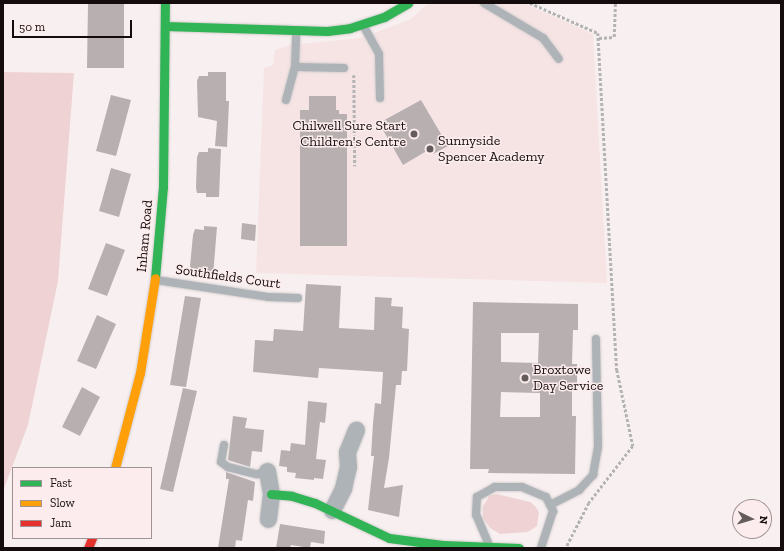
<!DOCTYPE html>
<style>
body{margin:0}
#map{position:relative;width:784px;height:551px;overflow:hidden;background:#f8f0f0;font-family:"Zilla Slab",serif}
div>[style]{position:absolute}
.built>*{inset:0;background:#f6e4e5}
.green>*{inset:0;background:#efd3d4}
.building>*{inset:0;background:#b8b0b0}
.path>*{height:2.5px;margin-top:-1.25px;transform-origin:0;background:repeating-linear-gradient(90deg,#b4b3b4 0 3px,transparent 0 5px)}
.roads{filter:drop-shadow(0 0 1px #d3cdcd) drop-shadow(0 0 1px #d3cdcd)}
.lane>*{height:8px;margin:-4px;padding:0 4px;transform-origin:4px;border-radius:4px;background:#aeb3b7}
.street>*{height:17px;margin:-8.5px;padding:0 8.5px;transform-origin:8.5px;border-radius:8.5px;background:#aeb3b7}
.fast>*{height:9px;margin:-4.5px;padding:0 4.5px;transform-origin:4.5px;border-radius:4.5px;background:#30b455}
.slow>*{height:9px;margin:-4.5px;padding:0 4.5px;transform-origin:4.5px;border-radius:4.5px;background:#ff9f0a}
.jam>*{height:9px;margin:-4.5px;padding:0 4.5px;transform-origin:4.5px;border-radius:4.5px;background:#e5322d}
.dots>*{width:11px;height:11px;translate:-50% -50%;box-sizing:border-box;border:2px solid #fceced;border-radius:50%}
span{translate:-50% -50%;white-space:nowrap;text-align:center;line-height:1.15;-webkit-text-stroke:3px #fceced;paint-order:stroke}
.poi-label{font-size:14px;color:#150d0d}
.right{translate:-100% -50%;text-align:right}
.left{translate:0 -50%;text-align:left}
.street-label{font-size:14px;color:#150d0d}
.frame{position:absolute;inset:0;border:4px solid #150d0d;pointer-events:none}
.legend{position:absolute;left:12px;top:467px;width:140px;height:72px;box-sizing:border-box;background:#fceced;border:1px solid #a09393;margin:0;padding:5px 7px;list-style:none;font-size:12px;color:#150d0d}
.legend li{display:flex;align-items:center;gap:8px;height:20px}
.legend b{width:20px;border:1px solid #a09393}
.north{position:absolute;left:732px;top:499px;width:40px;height:40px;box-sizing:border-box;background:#fceced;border:1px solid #a09393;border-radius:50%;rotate:95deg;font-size:11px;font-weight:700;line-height:16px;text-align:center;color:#150d0d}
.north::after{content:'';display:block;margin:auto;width:14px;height:18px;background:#645c5c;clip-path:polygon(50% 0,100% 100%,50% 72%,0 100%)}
.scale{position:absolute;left:12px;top:20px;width:120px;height:18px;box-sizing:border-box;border:2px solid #150d0d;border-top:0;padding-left:5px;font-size:12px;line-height:14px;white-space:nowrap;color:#150d0d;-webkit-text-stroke:3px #fceced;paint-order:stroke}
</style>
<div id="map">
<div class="built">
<i style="clip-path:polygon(428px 3px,524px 3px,593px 34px,607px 283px,256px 273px,264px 68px,273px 65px,275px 50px,289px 45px,361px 38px,411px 19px)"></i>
</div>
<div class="green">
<i style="clip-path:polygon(3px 72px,74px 73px,58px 281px,28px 425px,3px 491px)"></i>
<i style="clip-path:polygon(497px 494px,530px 502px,535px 506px,539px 512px,537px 526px,528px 532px,500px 534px,490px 528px,483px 518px,483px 506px,490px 495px)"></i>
</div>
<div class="building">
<i style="clip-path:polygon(88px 3px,124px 3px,124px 68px,87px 68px)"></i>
<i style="clip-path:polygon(208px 72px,226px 72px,226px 101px,229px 101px,227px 147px,215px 146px,217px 121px,198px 117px,197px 81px,199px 76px,208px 76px)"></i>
<i style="clip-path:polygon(111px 95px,131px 100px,116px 156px,96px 151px)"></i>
<i style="clip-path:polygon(309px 96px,336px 96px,336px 110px,339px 110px,339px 114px,347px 114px,347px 246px,300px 246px,300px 110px,309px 110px)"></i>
<i style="clip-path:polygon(421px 100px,448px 146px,433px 154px,430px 149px,403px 165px,379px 123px)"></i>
<i style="clip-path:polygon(208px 148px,221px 149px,219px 197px,206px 197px,206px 193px,197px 193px,196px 188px,197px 157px,199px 152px,208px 152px)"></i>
<i style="clip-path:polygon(111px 168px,131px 174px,119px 217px,99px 211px)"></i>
<i style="clip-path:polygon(242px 223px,256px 225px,255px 241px,241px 239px)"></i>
<i style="clip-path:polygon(204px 226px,217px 227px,213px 276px,200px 275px,200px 271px,192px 270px,190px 266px,193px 235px,195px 229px,204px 230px)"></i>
<i style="clip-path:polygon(106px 243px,125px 250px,107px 296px,88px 289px)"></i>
<i style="clip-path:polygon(306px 284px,341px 286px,339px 328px,374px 330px,375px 297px,392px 298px,391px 306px,403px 307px,402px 328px,409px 329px,407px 371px,402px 371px,401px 385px,396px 385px,389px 458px,384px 488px,403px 485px,399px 517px,368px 510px,374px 456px,371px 456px,373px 423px,375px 403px,381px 404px,383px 372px,319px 368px,318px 378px,253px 372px,255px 340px,273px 341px,274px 329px,303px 331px)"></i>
<i style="clip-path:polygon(185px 296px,201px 298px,186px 387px,170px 385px)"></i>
<i style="clip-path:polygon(evenodd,473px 302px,578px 304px,578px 330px,573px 330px,572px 364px,577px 364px,577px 391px,572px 391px,572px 416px,576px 416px,575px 474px,488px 473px,489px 469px,470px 469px,473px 302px,501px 333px,539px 333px,538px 363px,501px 362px,501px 333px,473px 302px,501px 392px,540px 393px,540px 417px,500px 417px,501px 392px)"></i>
<i style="clip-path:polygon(97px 315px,116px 324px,96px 369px,77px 361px)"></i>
<i style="clip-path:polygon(82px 387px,100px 397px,80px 436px,62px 427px)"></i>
<i style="clip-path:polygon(183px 388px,197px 391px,173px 492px,160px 489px)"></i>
<i style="clip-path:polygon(308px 401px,327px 403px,325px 423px,320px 422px,316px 459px,326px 460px,323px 479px,314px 478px,314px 480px,295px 478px,296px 473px,287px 472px,287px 467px,279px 466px,281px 450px,290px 451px,291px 443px,305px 445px)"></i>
<i style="clip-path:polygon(233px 416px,247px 418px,245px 428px,264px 430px,262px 452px,252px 451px,250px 467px,228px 460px)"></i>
<i style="clip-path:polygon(226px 472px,255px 482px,253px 501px,248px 500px,242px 541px,236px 540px,235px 548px,218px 548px,229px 479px,226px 479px)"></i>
<i style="clip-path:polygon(280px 524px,325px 531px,324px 544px,311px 542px,310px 548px,291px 545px,290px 548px,276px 548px)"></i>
</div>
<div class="path">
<i style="left:530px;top:3px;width:74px;rotate:23.8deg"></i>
<i style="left:598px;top:33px;width:338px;rotate:86.8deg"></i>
<i style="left:617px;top:370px;width:78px;rotate:78.1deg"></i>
<i style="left:633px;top:446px;width:72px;rotate:127.7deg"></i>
<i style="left:589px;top:503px;width:51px;rotate:117.1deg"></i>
<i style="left:599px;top:38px;width:15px;rotate:-4deg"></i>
<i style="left:614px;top:37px;width:34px;rotate:-88deg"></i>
<i style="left:354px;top:75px;width:91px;rotate:89.4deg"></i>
</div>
<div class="roads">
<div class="lane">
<i style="left:484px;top:3px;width:69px;rotate:30.7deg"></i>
<i style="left:543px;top:38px;width:26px;rotate:53deg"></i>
<i style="left:363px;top:25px;width:33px;rotate:61deg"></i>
<i style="left:379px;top:54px;width:44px;rotate:88.7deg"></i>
<i style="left:295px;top:67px;width:49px;rotate:1.2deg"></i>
<i style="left:286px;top:100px;width:34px;rotate:-75deg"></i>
<i style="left:295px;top:67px;width:36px;rotate:-88deg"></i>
<i style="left:156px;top:280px;width:113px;rotate:8.6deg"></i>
<i style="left:268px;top:297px;width:30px;rotate:2deg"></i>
<i style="left:224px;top:445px;width:17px;rotate:100deg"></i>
<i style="left:221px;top:462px;width:9px;rotate:36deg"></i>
<i style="left:228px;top:467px;width:30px;rotate:14deg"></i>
<i style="left:257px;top:474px;width:10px;rotate:-17deg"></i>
<i style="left:550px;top:505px;width:33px;rotate:-27deg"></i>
<i style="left:579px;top:490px;width:21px;rotate:-47deg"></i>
<i style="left:593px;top:475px;width:29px;rotate:-80deg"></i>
<i style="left:598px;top:446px;width:107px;rotate:-91.1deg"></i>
<i style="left:489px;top:545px;width:33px;rotate:-113deg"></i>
<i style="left:476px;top:515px;width:18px;rotate:-87deg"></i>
<i style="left:477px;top:497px;width:21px;rotate:-29deg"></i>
<i style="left:495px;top:487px;width:27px"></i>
<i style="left:522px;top:487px;width:26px;rotate:23deg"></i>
<i style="left:546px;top:497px;width:16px;rotate:63deg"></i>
<i style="left:553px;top:511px;width:39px;rotate:108deg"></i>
</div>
<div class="street">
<i style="left:267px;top:471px;width:23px;rotate:80deg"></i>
<i style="left:271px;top:494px;width:25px;rotate:97deg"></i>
<i style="left:332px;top:510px;width:25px;rotate:-63deg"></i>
<i style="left:343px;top:488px;width:22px;rotate:-77deg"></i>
<i style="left:348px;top:467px;width:15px;rotate:-94deg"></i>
<i style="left:347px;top:452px;width:24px;rotate:-68deg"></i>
</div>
<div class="fast">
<i style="left:165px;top:26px;width:162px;rotate:1.8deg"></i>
<i style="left:327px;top:31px;width:23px;rotate:-7deg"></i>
<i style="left:350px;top:28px;width:36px;rotate:-18deg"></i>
<i style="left:384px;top:17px;width:28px;rotate:-30deg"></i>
<i style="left:155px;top:278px;width:91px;rotate:-85deg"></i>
<i style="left:163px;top:187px;width:184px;rotate:-89.4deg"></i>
<i style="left:271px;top:494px;width:21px;rotate:5deg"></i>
<i style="left:292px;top:496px;width:24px;rotate:17deg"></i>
<i style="left:315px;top:503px;width:82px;rotate:25.3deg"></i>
<i style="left:389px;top:538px;width:54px;rotate:7.4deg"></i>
<i style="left:443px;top:545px;width:76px;rotate:2.3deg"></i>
</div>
<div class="slow">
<i style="left:115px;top:468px;width:98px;rotate:-75.3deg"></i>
<i style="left:140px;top:373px;width:96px;rotate:-81deg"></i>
</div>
<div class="jam">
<i style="left:88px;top:548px;width:11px;rotate:-68deg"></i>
</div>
</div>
<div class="dots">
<i style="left:414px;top:134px;background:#645c5c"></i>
<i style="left:430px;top:149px;background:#645c5c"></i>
<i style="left:525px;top:378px;background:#645c5c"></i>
</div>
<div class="poi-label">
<span class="right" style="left:406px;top:134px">Chilwell Sure Start<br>Children's Centre</span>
<span class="left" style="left:438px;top:149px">Sunnyside<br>Spencer Academy</span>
<span class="left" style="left:533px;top:378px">Broxtowe<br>Day Service</span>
</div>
<div class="street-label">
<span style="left:145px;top:236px;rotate:-85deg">Inham Road</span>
<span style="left:228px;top:277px;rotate:8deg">Southfields Court</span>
</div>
<div class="frame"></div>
<ul class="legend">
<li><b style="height:5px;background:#30b455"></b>Fast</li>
<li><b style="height:5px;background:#ff9f0a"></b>Slow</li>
<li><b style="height:5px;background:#e5322d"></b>Jam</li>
</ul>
<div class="north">N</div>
<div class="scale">50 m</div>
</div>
